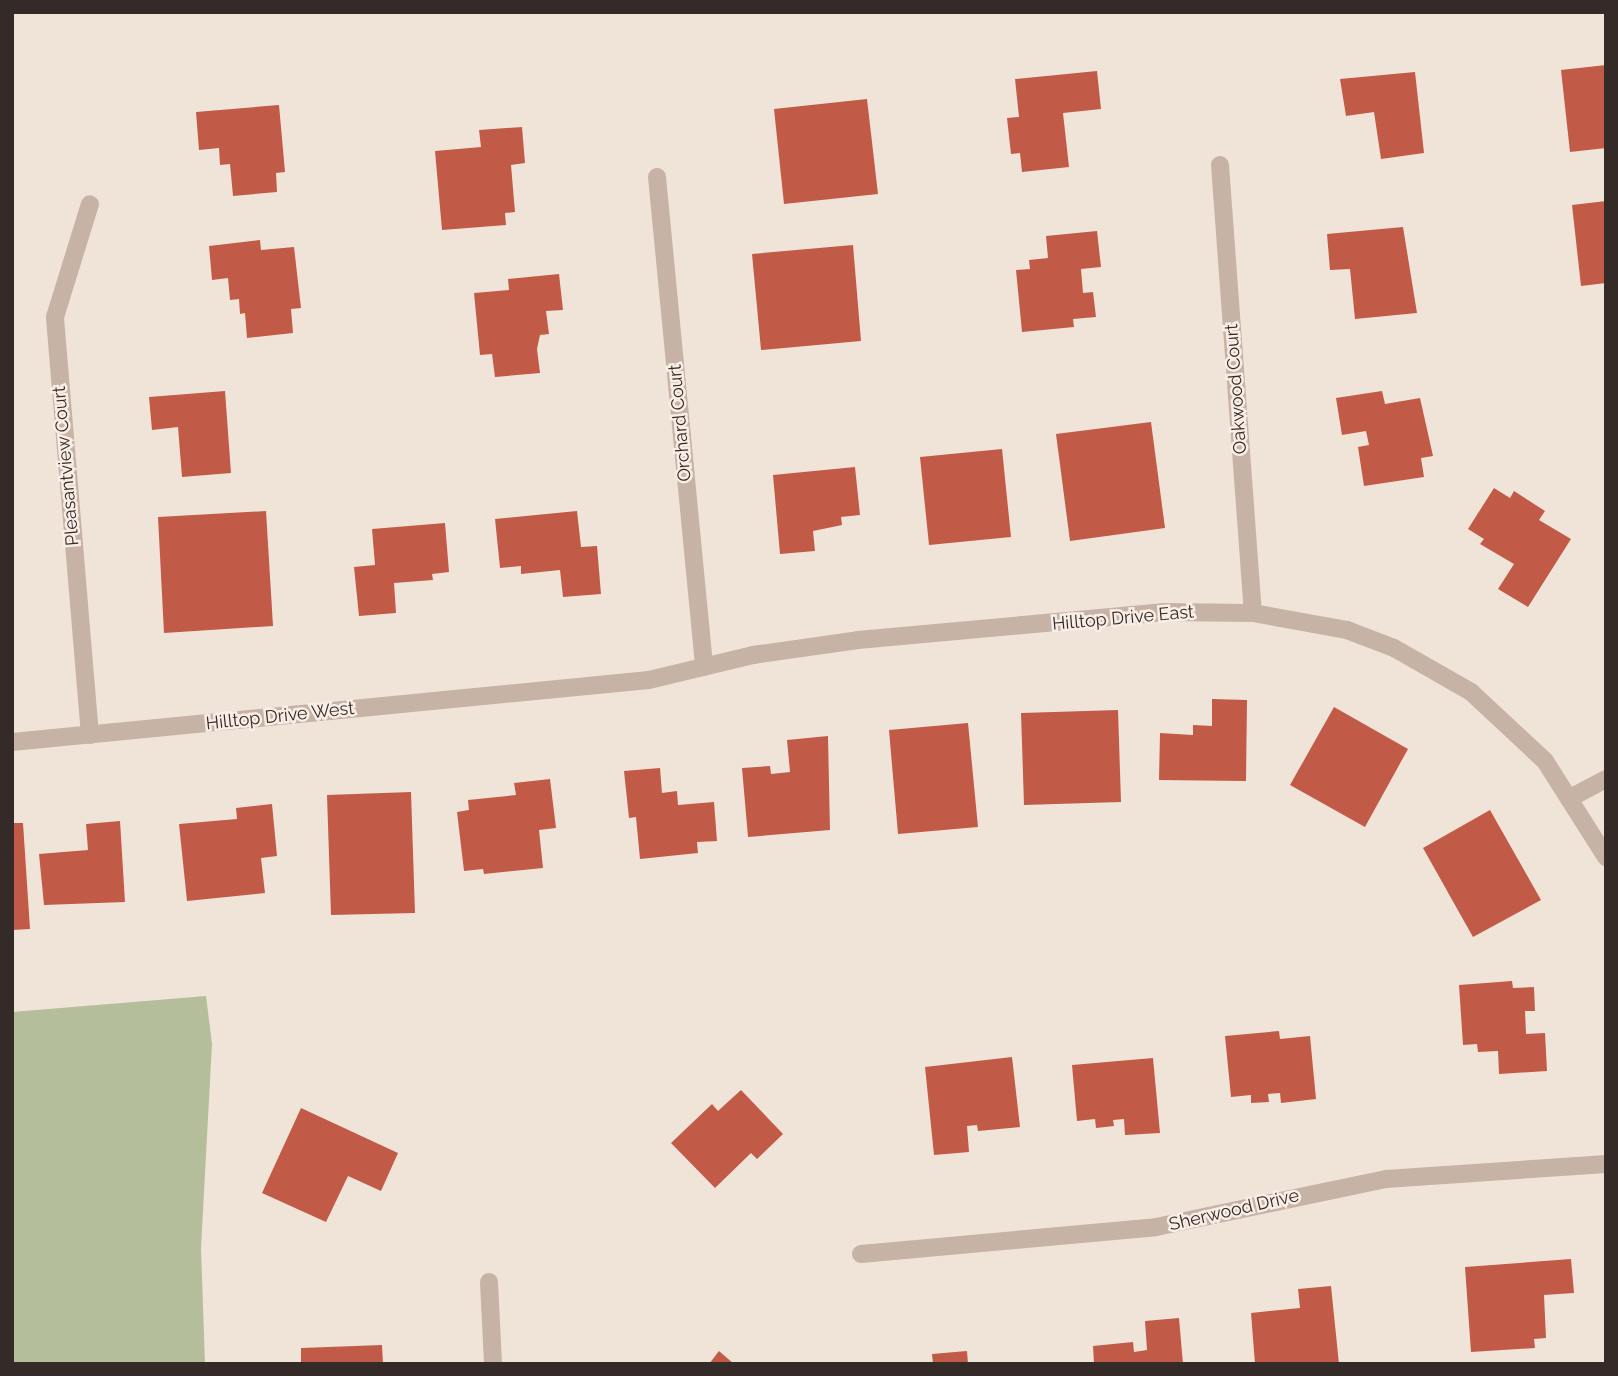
<!DOCTYPE html>
<style>
body{margin:0}
#map{position:relative;width:1618px;height:1376px;overflow:hidden;background:#f0e4d9;font-family:Raleway,sans-serif}
div>[style]{position:absolute}
.green>*{inset:0;background:#b5be9a}
.building>*{inset:0;background:#c15b47}
.minor>*{height:18px;margin:-9px;padding:0 9px;transform-origin:9px;border-radius:9px;background:#c7b3a6}
span{translate:-50% -50%;white-space:nowrap;text-align:center;line-height:1.15;-webkit-text-stroke:5px #f8eee5;paint-order:stroke}
.street-label{font-size:18px;color:#342a27}
.frame{position:absolute;inset:0;border:14px solid #342a27;pointer-events:none}
</style>
<div id="map">
<div class="green">
<i style="clip-path:polygon(206px 996px,212px 1044px,201px 1248px,205px 1364px,12px 1364px,12px 1012px)"></i>
</div>
<div class="building">
<i style="clip-path:polygon(1606px 65px,1606px 148px,1570px 152px,1561px 70px)"></i>
<i style="clip-path:polygon(1097px 71px,1101px 109px,1063px 113px,1069px 167px,1022px 172px,1020px 153px,1011px 154px,1007px 118px,1019px 117px,1015px 79px)"></i>
<i style="clip-path:polygon(1415px 72px,1424px 153px,1381px 159px,1374px 112px,1346px 116px,1340px 79px)"></i>
<i style="clip-path:polygon(867px 99px,878px 194px,784px 204px,774px 109px)"></i>
<i style="clip-path:polygon(279px 105px,285px 172px,276px 173px,277px 192px,233px 196px,230px 164px,220px 165px,219px 148px,199px 150px,196px 112px)"></i>
<i style="clip-path:polygon(522px 127px,525px 163px,511px 165px,515px 212px,505px 213px,506px 225px,442px 230px,435px 151px,481px 147px,479px 130px)"></i>
<i style="clip-path:polygon(1606px 201px,1606px 283px,1581px 286px,1572px 205px)"></i>
<i style="clip-path:polygon(1403px 227px,1417px 313px,1355px 319px,1350px 269px,1330px 270px,1327px 234px)"></i>
<i style="clip-path:polygon(1097px 231px,1101px 267px,1081px 269px,1083px 293px,1093px 292px,1096px 317px,1073px 319px,1074px 327px,1022px 332px,1016px 270px,1030px 269px,1029px 260px,1048px 258px,1046px 236px)"></i>
<i style="clip-path:polygon(260px 240px,261px 250px,294px 247px,301px 308px,291px 309px,293px 333px,247px 338px,245px 313px,240px 314px,239px 299px,230px 300px,228px 278px,212px 280px,209px 246px)"></i>
<i style="clip-path:polygon(853px 245px,861px 341px,761px 350px,752px 254px)"></i>
<i style="clip-path:polygon(559px 274px,563px 310px,546px 311px,549px 334px,540px 335px,537px 349px,540px 373px,495px 377px,492px 354px,480px 355px,474px 293px,509px 290px,508px 279px)"></i>
<i style="clip-path:polygon(225px 391px,231px 473px,182px 477px,178px 427px,152px 430px,149px 397px)"></i>
<i style="clip-path:polygon(1382px 391px,1385px 404px,1420px 398px,1433px 456px,1421px 458px,1424px 477px,1364px 486px,1358px 447px,1369px 445px,1366px 431px,1342px 435px,1336px 398px)"></i>
<i style="clip-path:polygon(1151px 422px,1165px 528px,1070px 541px,1056px 434px)"></i>
<i style="clip-path:polygon(1002px 449px,1011px 537px,929px 545px,920px 457px)"></i>
<i style="clip-path:polygon(855px 467px,860px 515px,841px 517px,842px 525px,813px 531px,815px 551px,780px 554px,773px 475px)"></i>
<i style="clip-path:polygon(1494px 488px,1510px 498px,1514px 491px,1545px 511px,1539px 520px,1571px 539px,1528px 607px,1498px 589px,1514px 564px,1480px 544px,1484px 539px,1468px 529px)"></i>
<i style="clip-path:polygon(266px 511px,273px 626px,164px 633px,158px 517px)"></i>
<i style="clip-path:polygon(577px 511px,581px 547px,597px 546px,601px 594px,563px 597px,560px 570px,521px 574px,521px 566px,500px 568px,495px 519px)"></i>
<i style="clip-path:polygon(445px 523px,449px 572px,432px 574px,433px 580px,394px 583px,396px 613px,359px 616px,354px 567px,375px 565px,372px 529px)"></i>
<i style="clip-path:polygon(1212px 699px,1247px 700px,1246px 781px,1159px 780px,1160px 733px,1193px 735px,1193px 725px,1212px 726px)"></i>
<i style="clip-path:polygon(1334px 707px,1408px 749px,1365px 827px,1290px 785px)"></i>
<i style="clip-path:polygon(1118px 710px,1121px 802px,1024px 805px,1021px 713px)"></i>
<i style="clip-path:polygon(968px 723px,978px 827px,898px 834px,889px 730px)"></i>
<i style="clip-path:polygon(828px 736px,830px 830px,748px 837px,742px 768px,770px 766px,771px 774px,790px 772px,787px 740px)"></i>
<i style="clip-path:polygon(660px 768px,662px 793px,677px 791px,678px 805px,714px 802px,717px 841px,697px 842px,698px 853px,640px 859px,636px 817px,629px 818px,624px 771px)"></i>
<i style="clip-path:polygon(550px 779px,556px 828px,539px 830px,543px 868px,484px 874px,483px 869px,464px 871px,457px 812px,469px 810px,468px 800px,516px 795px,514px 783px)"></i>
<i style="clip-path:polygon(411px 792px,415px 913px,331px 915px,327px 795px)"></i>
<i style="clip-path:polygon(272px 804px,277px 856px,261px 858px,265px 893px,187px 901px,179px 824px,237px 819px,236px 808px)"></i>
<i style="clip-path:polygon(1490px 810px,1541px 900px,1473px 937px,1423px 848px)"></i>
<i style="clip-path:polygon(120px 821px,125px 902px,44px 905px,39px 854px,88px 850px,86px 824px)"></i>
<i style="clip-path:polygon(12px 823px,23px 823px,30px 929px,12px 930px)"></i>
<i style="clip-path:polygon(1512px 981px,1513px 988px,1534px 987px,1535px 1011px,1525px 1011px,1526px 1034px,1545px 1033px,1547px 1071px,1499px 1074px,1498px 1051px,1478px 1052px,1477px 1044px,1463px 1045px,1459px 985px)"></i>
<i style="clip-path:polygon(1279px 1031px,1280px 1039px,1310px 1036px,1316px 1099px,1281px 1103px,1280px 1093px,1268px 1094px,1269px 1102px,1251px 1103px,1251px 1095px,1231px 1097px,1225px 1036px)"></i>
<i style="clip-path:polygon(1012px 1057px,1020px 1127px,978px 1131px,977px 1125px,967px 1126px,969px 1152px,934px 1155px,925px 1067px)"></i>
<i style="clip-path:polygon(1153px 1058px,1160px 1133px,1125px 1135px,1124px 1119px,1113px 1120px,1114px 1126px,1096px 1128px,1095px 1119px,1077px 1121px,1072px 1065px)"></i>
<i style="clip-path:polygon(741px 1090px,783px 1134px,757px 1159px,751px 1153px,715px 1188px,671px 1143px,712px 1104px,718px 1111px)"></i>
<i style="clip-path:polygon(301px 1108px,398px 1153px,381px 1191px,348px 1176px,326px 1222px,262px 1193px)"></i>
<i style="clip-path:polygon(1571px 1259px,1574px 1293px,1544px 1295px,1546px 1338px,1534px 1339px,1535px 1348px,1471px 1352px,1465px 1267px)"></i>
<i style="clip-path:polygon(1331px 1286px,1339px 1364px,1255px 1364px,1251px 1313px,1300px 1308px,1298px 1289px)"></i>
<i style="clip-path:polygon(1179px 1318px,1183px 1364px,1094px 1364px,1093px 1346px,1133px 1342px,1134px 1352px,1147px 1350px,1145px 1321px)"></i>
<i style="clip-path:polygon(382px 1345px,383px 1364px,301px 1364px,301px 1348px)"></i>
<i style="clip-path:polygon(719px 1351px,734px 1364px,709px 1364px)"></i>
<i style="clip-path:polygon(967px 1351px,968px 1364px,933px 1364px,932px 1354px)"></i>
</div>
<div class="minor">
<i style="left:1220px;top:165px;width:449px;rotate:85.8deg"></i>
<i style="left:657px;top:177px;width:492px;rotate:84.5deg"></i>
<i style="left:90px;top:735px;width:419px;rotate:-94.8deg"></i>
<i style="left:55px;top:317px;width:118px;rotate:-72.8deg"></i>
<i style="left:12px;top:742px;width:640px;rotate:-5.56deg"></i>
<i style="left:649px;top:680px;width:107px;rotate:-13.5deg"></i>
<i style="left:753px;top:655px;width:106px;rotate:-8.1deg"></i>
<i style="left:858px;top:640px;width:306px;rotate:-5.2deg"></i>
<i style="left:1163px;top:612px;width:90px;rotate:0.6deg"></i>
<i style="left:1253px;top:613px;width:96px;rotate:10.3deg"></i>
<i style="left:1347px;top:630px;width:50px;rotate:21deg"></i>
<i style="left:1394px;top:648px;width:89px;rotate:29.7deg"></i>
<i style="left:1471px;top:692px;width:101px;rotate:43deg"></i>
<i style="left:1545px;top:761px;width:114px;rotate:57.6deg"></i>
<i style="left:1572px;top:797px;width:38px;rotate:-28deg"></i>
<i style="left:861px;top:1254px;width:296px;rotate:-5.2deg"></i>
<i style="left:1156px;top:1227px;width:235px;rotate:-11.8deg"></i>
<i style="left:1386px;top:1179px;width:221px;rotate:-3.9deg"></i>
<i style="left:489px;top:1282px;width:82px;rotate:87.2deg"></i>
</div>
<div class="street-label">
<span style="left:1236px;top:389px;rotate:-94deg">Oakwood Court</span>
<span style="left:680px;top:423px;rotate:-95deg">Orchard Court</span>
<span style="left:66px;top:466px;rotate:-95deg">Pleasantview Court</span>
<span style="left:1123px;top:618px;rotate:-5deg">Hilltop Drive East</span>
<span style="left:280px;top:716px;rotate:-6deg">Hilltop Drive West</span>
<span style="left:1234px;top:1210px;rotate:-13deg">Sherwood Drive</span>
</div>
<div class="frame"></div>
</div>
